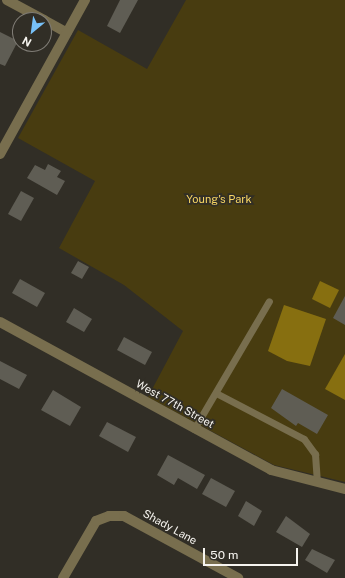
<!DOCTYPE html>
<style>
body{margin:0}
#map{position:relative;width:345px;height:578px;overflow:hidden;background:#312e26;font-family:"Public Sans",sans-serif}
div>[style]{position:absolute}
.green>*{inset:0;background:#483c10}
.water>*{inset:0;background:#876f10}
.building>*{inset:0;background:#5f5d54}
.service>*{height:7px;margin:-3.5px;padding:0 3.5px;transform-origin:3.5px;border-radius:3.5px;background:#786e4e}
.minor>*{height:10px;margin:-5px;padding:0 5px;transform-origin:5px;border-radius:5px;background:#786e4e}
span{translate:-50% -50%;white-space:nowrap;text-align:center;line-height:1.15;-webkit-text-stroke:3.5px #312e26;paint-order:stroke}
.park-label{font-size:11px;color:#f9d764}
.street-label{font-size:11px;color:#f6f4ef}
.north{position:absolute;left:12px;top:12px;width:40px;height:40px;box-sizing:border-box;background:#312e26;border:1px solid #807d76;border-radius:50%;rotate:209deg;font-size:11px;font-weight:700;line-height:16px;text-align:center;color:#f6f4ef}
.north::after{content:'';display:block;margin:auto;width:14px;height:18px;background:#77c0f7;clip-path:polygon(50% 0,100% 100%,50% 72%,0 100%)}
.scale{position:absolute;left:203px;top:548px;width:95px;height:18px;box-sizing:border-box;border:2px solid #f6f4ef;border-top:0;padding-left:5px;font-size:12px;line-height:14px;white-space:nowrap;color:#f6f4ef;-webkit-text-stroke:3px #312e26;paint-order:stroke}
</style>
<div id="map">
<div class="green">
<i style="clip-path:polygon(186px 0,345px 0,345px 482px,274px 465px,148px 397px,183px 331px,124px 285px,59px 248px,95px 181px,18px 138px,78px 30px,147px 69px)"></i>
</div>
<div class="water">
<i style="clip-path:polygon(320px 281px,339px 290px,330px 308px,312px 299px)"></i>
<i style="clip-path:polygon(284px 305px,326px 319px,310px 366px,287px 361px,268px 351px)"></i>
<i style="clip-path:polygon(345px 354px,345px 400px,325px 389px)"></i>
</div>
<div class="building">
<i style="clip-path:polygon(120px 0,138px 0,120px 33px,107px 26px)"></i>
<i style="clip-path:polygon(0 32px,18px 41px,5px 66px,0 64px)"></i>
<i style="clip-path:polygon(48px 164px,61px 171px,57px 177px,65px 181px,57px 195px,27px 178px,35px 165px,45px 170px)"></i>
<i style="clip-path:polygon(21px 191px,34px 198px,21px 221px,8px 214px)"></i>
<i style="clip-path:polygon(78px 261px,89px 267px,82px 279px,71px 273px)"></i>
<i style="clip-path:polygon(20px 279px,45px 293px,37px 307px,12px 293px)"></i>
<i style="clip-path:polygon(345px 296px,345px 325px,333px 318px)"></i>
<i style="clip-path:polygon(74px 308px,92px 319px,84px 332px,66px 322px)"></i>
<i style="clip-path:polygon(124px 337px,152px 352px,145px 365px,117px 350px)"></i>
<i style="clip-path:polygon(0 361px,27px 375px,19px 389px,0 379px)"></i>
<i style="clip-path:polygon(282px 389px,328px 415px,317px 434px,298px 423px,296px 426px,271px 408px)"></i>
<i style="clip-path:polygon(53px 390px,81px 407px,70px 426px,41px 410px)"></i>
<i style="clip-path:polygon(107px 422px,136px 437px,128px 452px,99px 436px)"></i>
<i style="clip-path:polygon(168px 455px,205px 475px,197px 489px,178px 478px,174px 485px,157px 475px)"></i>
<i style="clip-path:polygon(211px 478px,235px 491px,226px 507px,202px 494px)"></i>
<i style="clip-path:polygon(246px 501px,262px 511px,254px 526px,238px 516px)"></i>
<i style="clip-path:polygon(286px 516px,310px 534px,302px 547px,276px 532px)"></i>
<i style="clip-path:polygon(312px 549px,335px 560px,327px 573px,305px 560px)"></i>
</div>
<div class="service">
<i style="left:216px;top:393px;width:99px;rotate:27.6deg"></i>
<i style="left:304px;top:439px;width:19px;rotate:54deg"></i>
<i style="left:315px;top:454px;width:27px;rotate:86deg"></i>
<i style="left:194px;top:429px;width:148px;rotate:-59.6deg"></i>
</div>
<div class="minor">
<i style="left:7px;top:0;width:42px;rotate:28.4deg"></i>
<i style="left:44px;top:20px;width:26px;rotate:29deg"></i>
<i style="left:0;top:154px;width:176px;rotate:-61.1deg"></i>
<i style="left:0;top:322px;width:309px;rotate:28.6deg"></i>
<i style="left:271px;top:470px;width:76px;rotate:14.4deg"></i>
<i style="left:63px;top:578px;width:66px;rotate:-59.9deg"></i>
<i style="left:96px;top:521px;width:14px;rotate:-21deg"></i>
<i style="left:109px;top:516px;width:15px"></i>
<i style="left:124px;top:516px;width:130px;rotate:28.5deg"></i>
</div>
<div class="park-label">
<span style="left:219px;top:199px">Young's Park</span>
</div>
<div class="street-label">
<span style="left:175px;top:404px;rotate:29deg">West 77th Street</span>
<span style="left:170px;top:527px;rotate:29deg">Shady Lane</span>
</div>
<div class="north">N</div>
<div class="scale">50 m</div>
</div>
